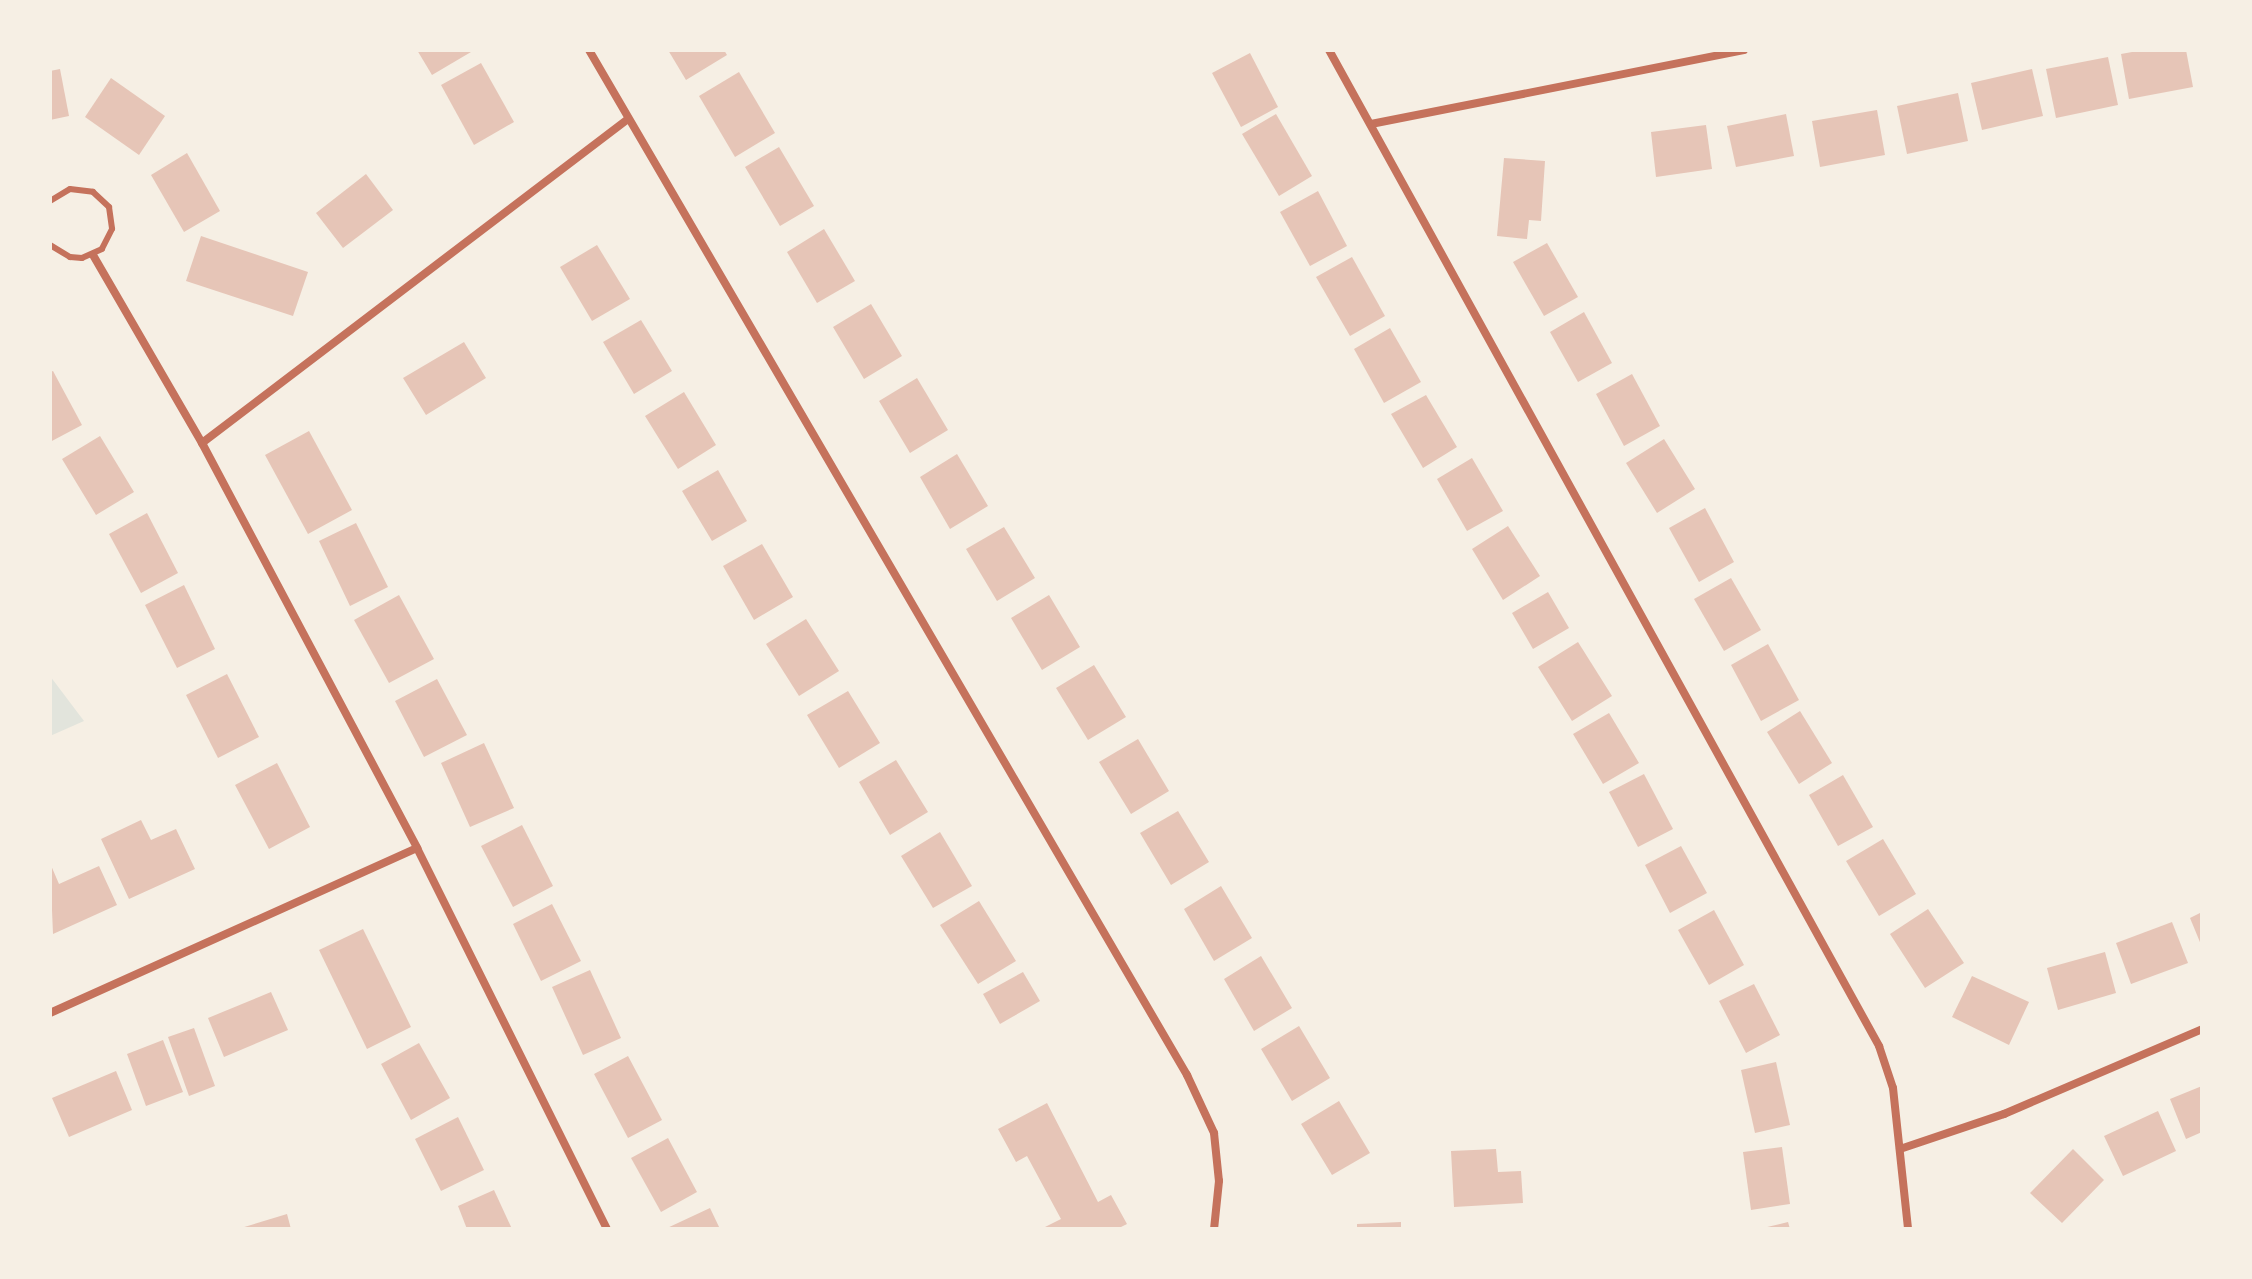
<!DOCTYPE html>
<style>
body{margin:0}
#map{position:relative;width:2252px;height:1279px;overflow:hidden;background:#f6efe4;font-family:"Fira Sans Condensed",sans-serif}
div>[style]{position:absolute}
.green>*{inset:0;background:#e2e4dc}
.building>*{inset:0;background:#e6c5b7}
.service>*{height:6px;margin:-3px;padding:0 3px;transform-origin:3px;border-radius:3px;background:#c5725c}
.minor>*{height:8px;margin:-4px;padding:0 4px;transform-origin:4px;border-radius:4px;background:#c5725c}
span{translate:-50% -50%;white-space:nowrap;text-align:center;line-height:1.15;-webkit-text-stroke:7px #f6efe4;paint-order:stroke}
.frame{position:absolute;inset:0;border:52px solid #f6efe4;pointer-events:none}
</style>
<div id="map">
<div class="green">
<i style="clip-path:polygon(50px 676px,84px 721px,50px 736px)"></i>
</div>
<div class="building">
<i style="clip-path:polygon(417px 50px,470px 50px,471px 52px,432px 75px)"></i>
<i style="clip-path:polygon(668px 50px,724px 50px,727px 55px,686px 80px)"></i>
<i style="clip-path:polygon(2143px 50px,2186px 50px,2193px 87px,2129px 99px,2121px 54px)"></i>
<i style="clip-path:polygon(1250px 53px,1278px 107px,1241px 127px,1212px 73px)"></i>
<i style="clip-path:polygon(2108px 57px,2118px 105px,2056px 118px,2046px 69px)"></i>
<i style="clip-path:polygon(481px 63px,514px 122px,474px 145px,441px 85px)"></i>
<i style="clip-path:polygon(60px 69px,69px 116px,50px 120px,50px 71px)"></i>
<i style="clip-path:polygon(2032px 69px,2043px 116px,1982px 130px,1971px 83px)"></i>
<i style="clip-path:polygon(739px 72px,775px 133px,735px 157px,699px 96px)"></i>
<i style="clip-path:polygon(111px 78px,165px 116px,139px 155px,85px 117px)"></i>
<i style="clip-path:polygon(1958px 93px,1968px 141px,1907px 154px,1897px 106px)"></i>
<i style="clip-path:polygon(1877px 110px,1885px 155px,1820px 167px,1812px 121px)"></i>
<i style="clip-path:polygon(1276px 114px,1312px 176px,1279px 196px,1242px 134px)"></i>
<i style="clip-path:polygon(1786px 114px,1794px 156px,1736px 167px,1727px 126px)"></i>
<i style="clip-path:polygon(1706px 125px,1712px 169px,1656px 177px,1651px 132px)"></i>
<i style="clip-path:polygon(779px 147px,814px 206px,780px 226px,745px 167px)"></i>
<i style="clip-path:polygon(187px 153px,220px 211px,184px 232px,151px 175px)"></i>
<i style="clip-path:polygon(1504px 158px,1545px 161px,1541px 221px,1529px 220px,1527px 239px,1497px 236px)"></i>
<i style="clip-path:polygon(366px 174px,393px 210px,343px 248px,316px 213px)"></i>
<i style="clip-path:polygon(1318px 191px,1347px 246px,1310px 266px,1280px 212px)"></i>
<i style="clip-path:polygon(824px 229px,855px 281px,817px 303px,787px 252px)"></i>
<i style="clip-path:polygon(201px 236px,308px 272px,293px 316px,186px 281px)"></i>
<i style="clip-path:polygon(1547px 243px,1578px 297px,1544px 316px,1513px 262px)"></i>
<i style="clip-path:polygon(597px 245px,630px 299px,592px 321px,560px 267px)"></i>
<i style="clip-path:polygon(1352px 257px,1385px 316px,1350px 336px,1316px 277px)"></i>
<i style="clip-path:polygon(871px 304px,902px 356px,864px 379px,833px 327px)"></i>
<i style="clip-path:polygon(1584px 312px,1612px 363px,1578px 382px,1550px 332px)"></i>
<i style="clip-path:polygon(641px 320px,672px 371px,634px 394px,603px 342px)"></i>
<i style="clip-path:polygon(1390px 328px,1421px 382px,1384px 403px,1354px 349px)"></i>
<i style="clip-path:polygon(464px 342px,486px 378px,426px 415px,403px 378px)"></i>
<i style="clip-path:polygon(53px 371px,82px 425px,50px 442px,50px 372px)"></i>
<i style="clip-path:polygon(1632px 374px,1660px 426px,1624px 446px,1596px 394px)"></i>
<i style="clip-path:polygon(917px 378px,948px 430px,910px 453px,879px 401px)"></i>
<i style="clip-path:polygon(684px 392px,716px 445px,678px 469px,645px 416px)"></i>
<i style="clip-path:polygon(1426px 395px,1457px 447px,1423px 468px,1391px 414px)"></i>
<i style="clip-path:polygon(309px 431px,352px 510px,308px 534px,265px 455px)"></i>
<i style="clip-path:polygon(100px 436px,134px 492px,96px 515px,62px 459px)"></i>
<i style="clip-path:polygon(1664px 439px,1695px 489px,1657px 513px,1626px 463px)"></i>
<i style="clip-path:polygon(957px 454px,988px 506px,950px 529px,920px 477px)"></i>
<i style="clip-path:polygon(1472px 458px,1503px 511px,1467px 531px,1437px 479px)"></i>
<i style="clip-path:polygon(718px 470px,747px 521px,712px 541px,682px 491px)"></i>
<i style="clip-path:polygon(1705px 508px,1734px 562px,1699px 582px,1669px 528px)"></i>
<i style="clip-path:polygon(147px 513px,178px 573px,141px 593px,109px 534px)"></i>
<i style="clip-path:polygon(356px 523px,388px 587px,350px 606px,319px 541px)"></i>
<i style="clip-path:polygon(1508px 526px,1540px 576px,1503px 600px,1472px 549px)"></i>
<i style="clip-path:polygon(1004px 527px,1035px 578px,997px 601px,966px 549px)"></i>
<i style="clip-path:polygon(762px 544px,793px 597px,754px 620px,723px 566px)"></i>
<i style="clip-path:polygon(1731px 578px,1761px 630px,1724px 651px,1694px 599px)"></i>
<i style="clip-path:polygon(184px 585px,215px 649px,177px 668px,145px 605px)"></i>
<i style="clip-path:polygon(1548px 592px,1569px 628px,1533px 649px,1512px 613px)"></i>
<i style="clip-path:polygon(399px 595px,434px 659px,389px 683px,354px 620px)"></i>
<i style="clip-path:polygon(1049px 595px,1080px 647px,1042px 670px,1011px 618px)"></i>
<i style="clip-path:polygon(806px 619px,839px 671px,799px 696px,766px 644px)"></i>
<i style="clip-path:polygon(1578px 642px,1612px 696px,1572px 721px,1538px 667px)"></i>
<i style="clip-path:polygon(1768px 644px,1799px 700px,1761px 721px,1731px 665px)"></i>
<i style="clip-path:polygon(1094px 665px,1126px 717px,1088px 740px,1056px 688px)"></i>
<i style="clip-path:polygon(227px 674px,259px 737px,218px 758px,186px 695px)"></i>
<i style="clip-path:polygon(437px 679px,467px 735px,424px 757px,395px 701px)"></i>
<i style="clip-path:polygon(848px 691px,880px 743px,839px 768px,807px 715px)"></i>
<i style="clip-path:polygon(1800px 711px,1832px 763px,1799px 784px,1767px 732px)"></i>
<i style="clip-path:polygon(1609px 713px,1639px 763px,1603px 784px,1573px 734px)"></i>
<i style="clip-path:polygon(1138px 739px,1169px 791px,1131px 814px,1099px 762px)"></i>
<i style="clip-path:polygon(484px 743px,514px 808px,470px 827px,441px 763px)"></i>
<i style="clip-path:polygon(896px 760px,928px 812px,890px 835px,859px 782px)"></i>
<i style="clip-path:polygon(277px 763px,310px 827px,269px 849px,235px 785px)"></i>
<i style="clip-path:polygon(1644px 774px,1673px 829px,1638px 847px,1609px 792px)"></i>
<i style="clip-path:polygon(1843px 775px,1873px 827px,1838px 846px,1809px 795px)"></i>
<i style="clip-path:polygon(1178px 811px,1209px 862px,1171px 885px,1140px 833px)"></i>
<i style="clip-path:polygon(141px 820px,151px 840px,176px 829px,195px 869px,129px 899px,101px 839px)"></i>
<i style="clip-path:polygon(522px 825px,553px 886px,513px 907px,481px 846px)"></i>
<i style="clip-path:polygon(940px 832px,972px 886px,933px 908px,901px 856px)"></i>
<i style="clip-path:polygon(1883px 839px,1916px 894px,1879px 916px,1846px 861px)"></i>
<i style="clip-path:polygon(1681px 846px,1707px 893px,1670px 913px,1645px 865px)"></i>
<i style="clip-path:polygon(50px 863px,59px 884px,99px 866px,117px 905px,53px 934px)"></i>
<i style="clip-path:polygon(1221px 886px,1252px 938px,1214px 961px,1184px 909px)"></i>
<i style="clip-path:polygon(979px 901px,1016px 961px,978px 984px,940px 925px)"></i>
<i style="clip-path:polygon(552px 904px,581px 961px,541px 981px,513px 924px)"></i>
<i style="clip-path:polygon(1928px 909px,1964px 963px,1925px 988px,1890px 934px)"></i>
<i style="clip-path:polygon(1714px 910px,1744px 965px,1709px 985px,1678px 930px)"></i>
<i style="clip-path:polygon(2202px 912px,2202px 947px,2190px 918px)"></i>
<i style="clip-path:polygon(2172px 922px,2188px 963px,2131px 984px,2116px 943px)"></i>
<i style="clip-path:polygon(363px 929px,411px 1027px,367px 1049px,319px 950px)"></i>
<i style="clip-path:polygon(2105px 952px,2116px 993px,2058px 1010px,2047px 968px)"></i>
<i style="clip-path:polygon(1261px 956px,1292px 1008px,1254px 1031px,1224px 979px)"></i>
<i style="clip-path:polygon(590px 970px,621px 1038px,583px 1055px,552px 987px)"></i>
<i style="clip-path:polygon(1023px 972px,1040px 1001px,1000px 1024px,983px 994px)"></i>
<i style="clip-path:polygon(1972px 976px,2029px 1002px,2009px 1045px,1952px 1017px)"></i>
<i style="clip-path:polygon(1754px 984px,1780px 1035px,1746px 1053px,1719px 1001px)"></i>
<i style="clip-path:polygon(271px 992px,288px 1030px,224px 1057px,208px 1018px)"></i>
<i style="clip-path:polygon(1299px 1026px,1330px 1078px,1292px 1101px,1261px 1049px)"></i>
<i style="clip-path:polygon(194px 1028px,215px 1086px,189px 1096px,168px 1037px)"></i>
<i style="clip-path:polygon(163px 1040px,183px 1092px,146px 1106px,127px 1054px)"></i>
<i style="clip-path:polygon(419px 1043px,450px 1098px,411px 1120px,381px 1064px)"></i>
<i style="clip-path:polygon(628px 1056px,662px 1120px,628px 1138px,594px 1074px)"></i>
<i style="clip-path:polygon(1776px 1062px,1790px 1125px,1755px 1133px,1741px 1070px)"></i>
<i style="clip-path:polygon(116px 1071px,132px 1110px,69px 1137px,52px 1098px)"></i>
<i style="clip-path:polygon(2202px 1086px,2202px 1132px,2186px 1139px,2170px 1099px)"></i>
<i style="clip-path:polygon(1339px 1101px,1370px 1153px,1332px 1175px,1301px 1124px)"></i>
<i style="clip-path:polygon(1047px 1103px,1098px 1202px,1111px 1195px,1127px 1224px,1117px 1229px,1041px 1229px,1061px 1219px,1027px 1156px,1016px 1162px,998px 1129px)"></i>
<i style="clip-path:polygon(2158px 1111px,2176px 1151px,2123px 1176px,2104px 1136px)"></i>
<i style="clip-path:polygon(458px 1117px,484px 1170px,441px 1191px,415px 1139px)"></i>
<i style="clip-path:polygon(668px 1138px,697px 1192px,661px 1212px,631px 1158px)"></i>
<i style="clip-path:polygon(1782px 1147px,1790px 1204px,1751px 1210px,1743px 1152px)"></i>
<i style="clip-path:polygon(1496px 1149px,1498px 1172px,1521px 1171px,1523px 1203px,1454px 1207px,1451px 1151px)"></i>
<i style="clip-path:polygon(2073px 1149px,2104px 1180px,2062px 1223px,2030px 1193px)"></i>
<i style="clip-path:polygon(494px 1190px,512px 1229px,467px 1229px,458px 1206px)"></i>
<i style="clip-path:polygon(710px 1208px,720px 1229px,665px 1229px)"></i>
<i style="clip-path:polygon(287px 1214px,291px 1229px,241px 1229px,241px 1228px)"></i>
<i style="clip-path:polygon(1401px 1222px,1401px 1229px,1357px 1229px,1357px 1224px)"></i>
<i style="clip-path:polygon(1788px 1222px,1790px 1229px,1763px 1229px,1763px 1228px)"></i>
</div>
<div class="service">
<i style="left:50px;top:201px;width:23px;rotate:-31deg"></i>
<i style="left:70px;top:189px;width:23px;rotate:7deg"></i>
<i style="left:93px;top:192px;width:22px;rotate:43deg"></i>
<i style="left:109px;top:207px;width:22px;rotate:82deg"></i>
<i style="left:112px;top:229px;width:22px;rotate:117deg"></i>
<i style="left:102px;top:249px;width:22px;rotate:156deg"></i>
<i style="left:82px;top:258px;width:12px;rotate:-175deg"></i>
<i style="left:70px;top:257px;width:23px;rotate:-149deg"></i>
</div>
<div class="minor">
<i style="left:589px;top:50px;width:1187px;rotate:59.74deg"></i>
<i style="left:1187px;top:1075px;width:64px;rotate:65deg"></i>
<i style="left:1214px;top:1133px;width:48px;rotate:84.1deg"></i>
<i style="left:1219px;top:1181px;width:48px;rotate:95.9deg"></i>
<i style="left:1329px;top:50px;width:1138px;rotate:61.09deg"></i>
<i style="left:1879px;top:1046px;width:44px;rotate:71.6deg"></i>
<i style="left:1893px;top:1088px;width:142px;rotate:83.9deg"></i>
<i style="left:1371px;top:124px;width:380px;rotate:-11.2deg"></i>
<i style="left:93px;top:255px;width:217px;rotate:59.9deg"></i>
<i style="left:202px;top:443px;width:459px;rotate:62deg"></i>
<i style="left:417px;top:848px;width:426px;rotate:63.5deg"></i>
<i style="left:202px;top:443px;width:535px;rotate:-37.26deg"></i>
<i style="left:50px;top:1013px;width:402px;rotate:-24.2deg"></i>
<i style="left:1900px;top:1149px;width:110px;rotate:-18.6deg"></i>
<i style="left:2004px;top:1114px;width:215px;rotate:-23.2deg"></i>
</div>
<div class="frame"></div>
</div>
